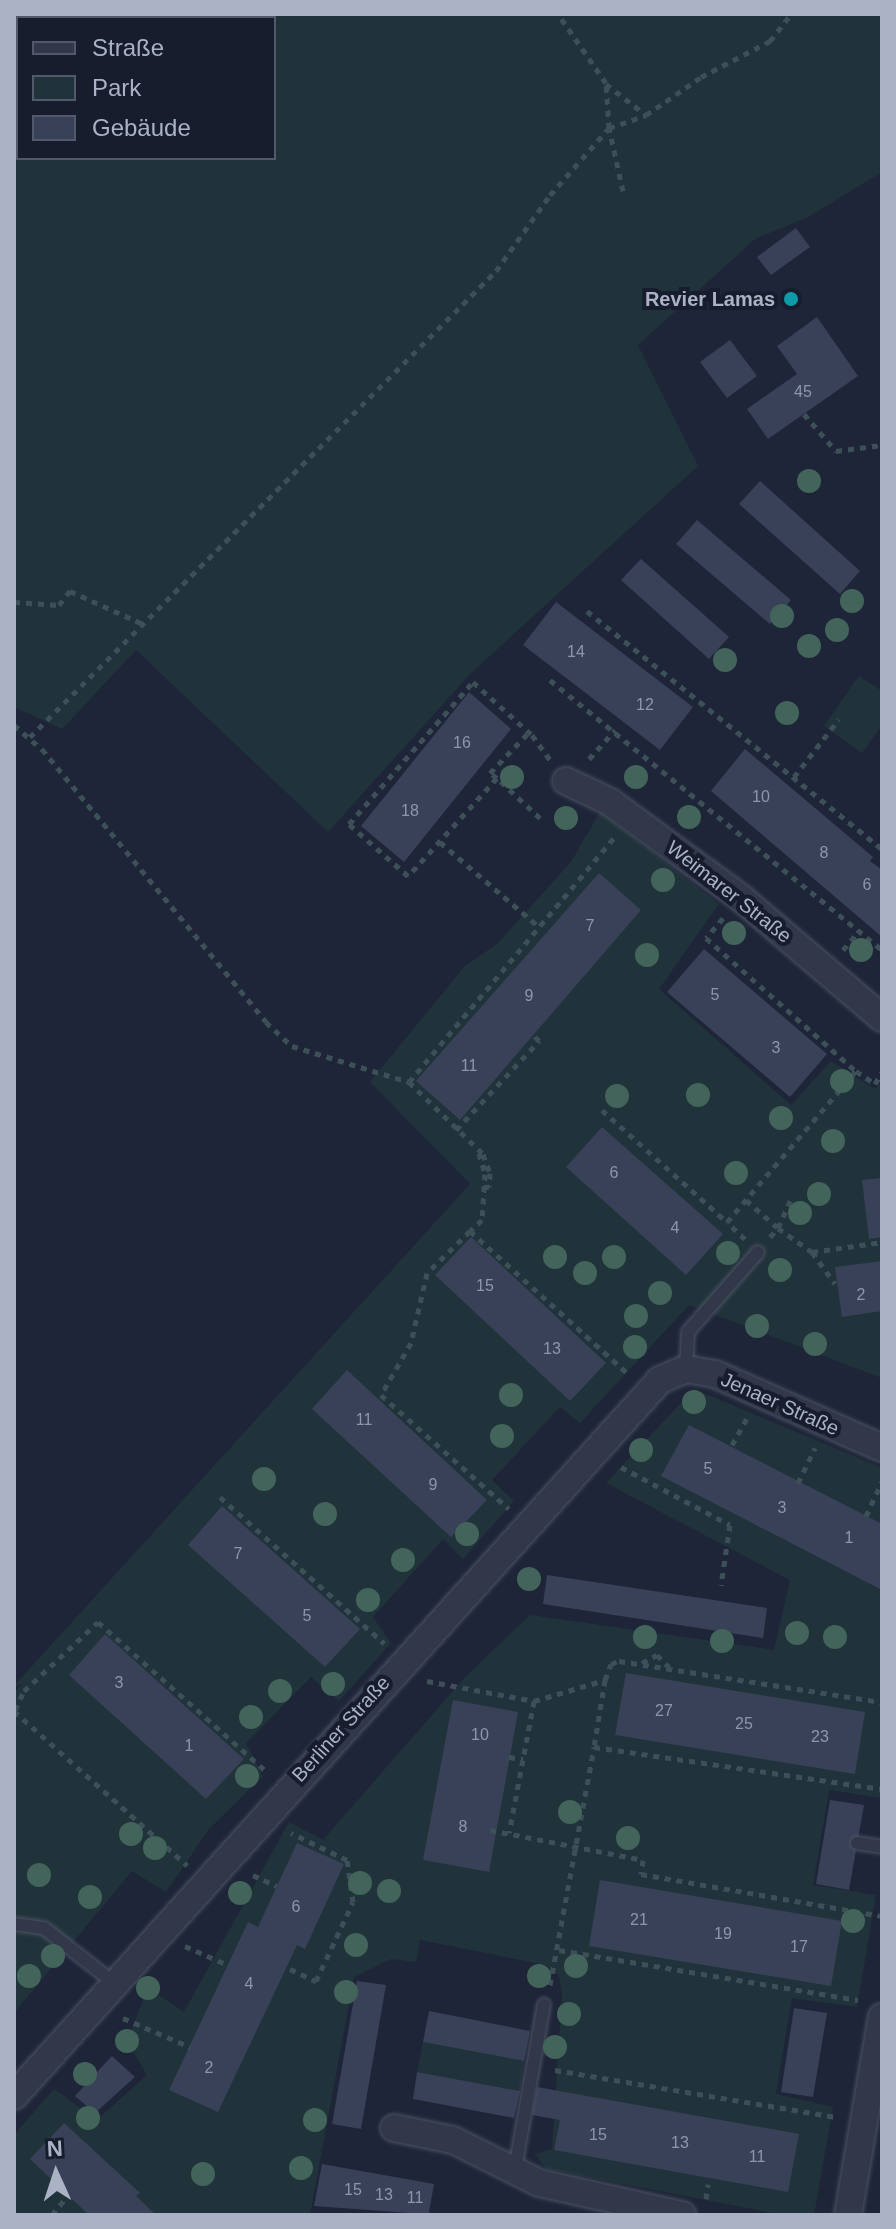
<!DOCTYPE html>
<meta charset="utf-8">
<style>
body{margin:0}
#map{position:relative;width:896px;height:2229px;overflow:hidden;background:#1e2539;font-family:Arial,sans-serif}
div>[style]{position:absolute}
.green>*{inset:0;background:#20333a}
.building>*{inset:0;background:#394159}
.path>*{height:5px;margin-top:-2.5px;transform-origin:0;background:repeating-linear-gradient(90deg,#3d5057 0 6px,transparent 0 12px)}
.roads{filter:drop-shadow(0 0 2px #4c5264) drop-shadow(0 0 2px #4c5264)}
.lane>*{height:12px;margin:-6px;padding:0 6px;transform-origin:6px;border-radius:6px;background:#323849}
.street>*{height:26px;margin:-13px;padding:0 13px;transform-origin:13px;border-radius:13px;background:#323849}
.trees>*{width:24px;height:24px;margin:-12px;border-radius:50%;background:#43645b}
.dots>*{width:22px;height:22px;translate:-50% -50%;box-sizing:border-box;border:4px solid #171d2d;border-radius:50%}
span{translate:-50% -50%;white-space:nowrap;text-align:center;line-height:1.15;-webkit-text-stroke:8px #171d2d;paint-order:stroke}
.number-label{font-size:16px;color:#8e96ab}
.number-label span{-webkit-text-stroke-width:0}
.poi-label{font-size:20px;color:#abb2c6;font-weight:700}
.right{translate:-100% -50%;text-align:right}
.street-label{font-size:20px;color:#abb2c6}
.frame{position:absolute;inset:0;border:16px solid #abb2c6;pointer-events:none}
.legend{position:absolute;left:16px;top:16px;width:260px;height:144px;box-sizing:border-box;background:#171d2d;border:2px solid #52596a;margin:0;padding:10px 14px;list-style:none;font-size:24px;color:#abb2c6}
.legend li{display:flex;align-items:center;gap:16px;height:40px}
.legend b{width:40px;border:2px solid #52596a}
.north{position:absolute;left:16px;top:2133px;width:80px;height:80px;-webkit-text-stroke:6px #171d2d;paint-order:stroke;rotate:357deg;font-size:22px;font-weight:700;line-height:32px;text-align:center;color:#abb2c6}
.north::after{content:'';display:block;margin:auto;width:28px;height:36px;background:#abb2c6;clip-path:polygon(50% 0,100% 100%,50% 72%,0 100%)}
</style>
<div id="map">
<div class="green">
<i style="clip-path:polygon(evenodd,14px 14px,882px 14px,882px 172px,808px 217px,755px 239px,638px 345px,698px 466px,470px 674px,328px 832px,136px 650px,62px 729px,14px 707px,14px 14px,274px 18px,274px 158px,18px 158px,18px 18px,274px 18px)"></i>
<i style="clip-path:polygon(859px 676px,882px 691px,882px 725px,862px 753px,824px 726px)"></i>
<i style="clip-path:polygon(600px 812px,719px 904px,659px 989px,791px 1105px,831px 1061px,875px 1089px,882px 1081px,882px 1378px,689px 1305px,580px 1423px,560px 1407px,492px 1480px,514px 1501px,463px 1559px,443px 1539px,373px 1617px,391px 1643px,339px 1701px,311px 1677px,246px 1743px,263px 1776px,209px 1829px,166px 1892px,132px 1871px,14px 2013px,14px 1693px,22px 1684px,14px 1686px,470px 1184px,370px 1082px,465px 966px,497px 944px,571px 862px)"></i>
<i style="clip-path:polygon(694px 1389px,882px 1468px,882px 1798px,829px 1790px,813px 1885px,876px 1895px,857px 2007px,792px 1998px,776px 2094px,833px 2107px,814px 2215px,783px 2215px,546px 2169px,535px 2154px,552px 2149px,562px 1996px,559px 1976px,546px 1965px,420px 1940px,416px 1962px,391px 1959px,354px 1977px,310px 2215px,14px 2215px,14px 2135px,54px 2089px,97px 2120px,147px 2075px,127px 2041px,148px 1988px,184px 2012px,289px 1822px,323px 1840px,467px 1675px,530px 1615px,774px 1650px,790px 1580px,606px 1483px)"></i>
<i style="clip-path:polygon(423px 2042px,524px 2061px,520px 2091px,417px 2072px)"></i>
</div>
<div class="building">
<i style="clip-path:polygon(796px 228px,810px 247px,771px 275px,757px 257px)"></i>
<i style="clip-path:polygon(817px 317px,858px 376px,768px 439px,747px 409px,797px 374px,777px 346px)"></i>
<i style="clip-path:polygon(730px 340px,757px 376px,727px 398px,700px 362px)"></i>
<i style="clip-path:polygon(760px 481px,860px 571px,840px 594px,739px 504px)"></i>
<i style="clip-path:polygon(697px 520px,791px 600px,770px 624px,676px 544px)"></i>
<i style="clip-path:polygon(641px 559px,729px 637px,709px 659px,621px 580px)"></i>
<i style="clip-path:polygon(556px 602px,693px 707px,660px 750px,523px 645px)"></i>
<i style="clip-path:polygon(469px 692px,511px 729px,404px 862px,361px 826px)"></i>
<i style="clip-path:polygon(745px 749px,873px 857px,870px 861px,882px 870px,882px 937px,711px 791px)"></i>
<i style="clip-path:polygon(599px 873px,641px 910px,460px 1120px,416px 1081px)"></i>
<i style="clip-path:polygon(704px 949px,827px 1054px,790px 1097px,667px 992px)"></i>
<i style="clip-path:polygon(602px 1127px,723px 1234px,686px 1275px,566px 1167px)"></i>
<i style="clip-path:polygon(882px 1178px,882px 1237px,869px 1239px,862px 1180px)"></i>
<i style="clip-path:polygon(471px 1237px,606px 1363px,570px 1401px,435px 1275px)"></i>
<i style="clip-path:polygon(882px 1261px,882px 1311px,842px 1317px,835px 1267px)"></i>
<i style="clip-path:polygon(347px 1370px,487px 1500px,451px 1537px,312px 1409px)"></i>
<i style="clip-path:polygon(689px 1425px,882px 1524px,882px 1590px,661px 1476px)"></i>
<i style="clip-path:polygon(222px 1506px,360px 1629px,325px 1667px,188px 1545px)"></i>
<i style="clip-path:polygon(547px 1575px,767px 1608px,763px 1638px,543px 1604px)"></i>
<i style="clip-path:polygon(105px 1634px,244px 1759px,206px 1799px,69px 1675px)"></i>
<i style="clip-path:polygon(626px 1673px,865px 1712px,855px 1774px,615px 1735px)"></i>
<i style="clip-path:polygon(453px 1700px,518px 1712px,489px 1872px,423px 1860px)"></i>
<i style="clip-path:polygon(830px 1800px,864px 1805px,849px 1890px,816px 1884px)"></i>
<i style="clip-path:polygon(297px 1843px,344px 1864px,305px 1949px,297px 1945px,218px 2112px,169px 2090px,248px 1922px,258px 1927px)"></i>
<i style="clip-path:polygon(600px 1880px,842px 1921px,831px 1986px,589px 1946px)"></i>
<i style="clip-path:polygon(357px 1981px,386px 1985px,361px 2129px,332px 2124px)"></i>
<i style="clip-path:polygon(794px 2008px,827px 2013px,813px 2097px,781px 2092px)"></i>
<i style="clip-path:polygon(429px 2011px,530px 2031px,524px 2061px,423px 2042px)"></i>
<i style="clip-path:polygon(112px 2056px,135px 2077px,95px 2113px,75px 2096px)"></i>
<i style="clip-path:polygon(417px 2072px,520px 2091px,514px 2118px,413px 2099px)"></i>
<i style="clip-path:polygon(537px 2087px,799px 2134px,788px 2192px,554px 2150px,560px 2120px,532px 2115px)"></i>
<i style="clip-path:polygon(64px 2123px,140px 2193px,136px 2196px,156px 2215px,89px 2215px,30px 2159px)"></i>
<i style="clip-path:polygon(322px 2164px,434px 2184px,429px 2212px,436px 2215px,314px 2206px)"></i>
</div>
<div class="path">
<i style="left:606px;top:84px;width:51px;rotate:37.8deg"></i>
<i style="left:623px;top:191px;width:65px;rotate:-102.5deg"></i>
<i style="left:609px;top:128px;width:39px;rotate:-19deg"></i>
<i style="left:646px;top:115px;width:67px;rotate:-34.6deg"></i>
<i style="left:701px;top:77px;width:78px;rotate:-27.6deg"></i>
<i style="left:770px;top:41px;width:34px;rotate:-52deg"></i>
<i style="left:804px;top:414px;width:49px;rotate:49.1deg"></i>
<i style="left:836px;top:451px;width:46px;rotate:-7.4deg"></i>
<i style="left:14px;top:602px;width:45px;rotate:3.8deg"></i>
<i style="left:59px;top:605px;width:18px;rotate:-52deg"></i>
<i style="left:70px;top:591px;width:80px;rotate:24.3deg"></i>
<i style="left:587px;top:611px;width:379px;rotate:38.9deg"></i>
<i style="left:550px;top:680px;width:428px;rotate:39.1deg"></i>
<i style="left:14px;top:725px;width:37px;rotate:41deg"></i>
<i style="left:42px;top:749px;width:353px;rotate:50.6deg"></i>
<i style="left:266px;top:1022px;width:35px;rotate:43deg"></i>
<i style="left:292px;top:1046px;width:122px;rotate:17.1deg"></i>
<i style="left:409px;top:1082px;width:103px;rotate:44.2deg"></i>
<i style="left:483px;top:1154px;width:20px;rotate:70deg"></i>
<i style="left:490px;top:1173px;width:14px;rotate:94deg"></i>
<i style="left:489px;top:1187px;width:5px;rotate:180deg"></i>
<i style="left:30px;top:737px;width:659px;rotate:-45deg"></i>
<i style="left:496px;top:271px;width:93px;rotate:-54.6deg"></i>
<i style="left:550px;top:195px;width:89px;rotate:-48.6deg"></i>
<i style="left:609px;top:128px;width:45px;rotate:-93.8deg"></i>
<i style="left:606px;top:83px;width:84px;rotate:-124.8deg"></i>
<i style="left:589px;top:759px;width:39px;rotate:-48deg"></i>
<i style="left:794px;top:777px;width:73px;rotate:-52.2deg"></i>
<i style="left:497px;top:778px;width:9px;rotate:-144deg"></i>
<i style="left:490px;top:773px;width:57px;rotate:-46.4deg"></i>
<i style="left:540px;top:818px;width:59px;rotate:-137.1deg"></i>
<i style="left:497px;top:778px;width:132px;rotate:132.2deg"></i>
<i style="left:408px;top:876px;width:79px;rotate:-138.6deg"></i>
<i style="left:349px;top:824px;width:189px;rotate:-48.9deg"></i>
<i style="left:473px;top:682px;width:79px;rotate:41.9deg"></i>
<i style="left:532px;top:735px;width:31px;rotate:54deg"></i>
<i style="left:440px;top:842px;width:130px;rotate:40.6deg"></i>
<i style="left:723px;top:918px;width:26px;rotate:130deg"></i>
<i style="left:706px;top:938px;width:200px;rotate:41.6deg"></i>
<i style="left:843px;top:950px;width:23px;rotate:-50deg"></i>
<i style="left:409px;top:1082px;width:319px;rotate:-50deg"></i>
<i style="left:602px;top:1110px;width:168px;rotate:41.9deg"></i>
<i style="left:456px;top:1130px;width:122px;rotate:-47deg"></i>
<i style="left:539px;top:1041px;width:8px;rotate:-130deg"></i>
<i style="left:479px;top:1153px;width:22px;rotate:74deg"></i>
<i style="left:485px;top:1174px;width:46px;rotate:93.7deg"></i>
<i style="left:482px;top:1220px;width:16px;rotate:137deg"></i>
<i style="left:470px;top:1231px;width:212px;rotate:42.1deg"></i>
<i style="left:746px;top:1200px;width:43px;rotate:41.2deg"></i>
<i style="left:778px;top:1228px;width:34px;rotate:-66deg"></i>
<i style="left:470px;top:1231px;width:60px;rotate:135.7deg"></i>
<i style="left:427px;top:1273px;width:72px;rotate:102.9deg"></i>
<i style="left:411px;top:1343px;width:60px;rotate:120deg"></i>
<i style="left:381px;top:1395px;width:171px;rotate:41.7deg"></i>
<i style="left:770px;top:1237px;width:12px;rotate:-48deg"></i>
<i style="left:778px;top:1228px;width:42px;rotate:35.2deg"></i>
<i style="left:812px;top:1252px;width:39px;rotate:54deg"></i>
<i style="left:745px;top:1239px;width:25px;rotate:-137deg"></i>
<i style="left:727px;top:1222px;width:199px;rotate:-49.5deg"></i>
<i style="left:856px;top:1071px;width:23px;rotate:34deg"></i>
<i style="left:875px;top:1084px;width:14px;rotate:-60deg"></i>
<i style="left:812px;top:1252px;width:71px;rotate:-8.1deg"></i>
<i style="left:732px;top:1445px;width:31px;rotate:-61deg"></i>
<i style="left:621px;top:1467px;width:123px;rotate:28deg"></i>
<i style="left:730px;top:1525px;width:61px;rotate:98.5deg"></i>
<i style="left:798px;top:1483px;width:39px;rotate:-64deg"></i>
<i style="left:220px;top:1497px;width:220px;rotate:41.7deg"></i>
<i style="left:866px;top:1516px;width:38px;rotate:-65deg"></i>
<i style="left:642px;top:1663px;width:17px;rotate:-28deg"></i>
<i style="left:657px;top:1655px;width:17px;rotate:45deg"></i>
<i style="left:605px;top:1680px;width:68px;rotate:99.3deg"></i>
<i style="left:594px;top:1747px;width:291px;rotate:8.3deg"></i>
<i style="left:427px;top:1681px;width:109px;rotate:10.6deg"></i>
<i style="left:534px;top:1701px;width:134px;rotate:100.7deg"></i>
<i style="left:534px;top:1701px;width:74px;rotate:-16.5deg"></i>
<i style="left:605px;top:1680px;width:17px;rotate:-69deg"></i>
<i style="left:611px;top:1664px;width:9px;rotate:-21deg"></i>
<i style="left:619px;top:1661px;width:266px;rotate:8.9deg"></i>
<i style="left:15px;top:1710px;width:21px;rotate:-65deg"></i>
<i style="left:24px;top:1691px;width:101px;rotate:-43deg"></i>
<i style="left:98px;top:1622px;width:227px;rotate:41.6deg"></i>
<i style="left:14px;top:1711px;width:232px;rotate:41.7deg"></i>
<i style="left:509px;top:1757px;width:14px;rotate:8deg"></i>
<i style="left:490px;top:1830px;width:156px;rotate:11.1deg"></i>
<i style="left:643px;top:1860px;width:14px;rotate:98deg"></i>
<i style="left:641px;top:1874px;width:245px;rotate:9.9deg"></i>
<i style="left:253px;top:1875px;width:26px;rotate:25deg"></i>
<i style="left:185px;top:1946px;width:47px;rotate:23.8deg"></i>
<i style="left:559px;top:1950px;width:303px;rotate:9.5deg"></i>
<i style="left:290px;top:1969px;width:29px;rotate:25deg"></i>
<i style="left:316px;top:1981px;width:87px;rotate:-64.9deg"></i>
<i style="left:353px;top:1902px;width:42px;rotate:-98.1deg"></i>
<i style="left:347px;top:1860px;width:62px;rotate:-154.3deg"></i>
<i style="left:550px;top:1985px;width:242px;rotate:-79.5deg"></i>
<i style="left:123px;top:2018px;width:73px;rotate:23.4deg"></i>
<i style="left:555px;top:2070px;width:286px;rotate:9.5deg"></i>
<i style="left:706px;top:2199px;width:15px;rotate:-82deg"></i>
<i style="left:52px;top:2215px;width:26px;rotate:-51deg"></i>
</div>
<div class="roads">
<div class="lane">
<i style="left:686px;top:1369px;width:37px;rotate:-87deg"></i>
<i style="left:688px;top:1332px;width:106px;rotate:-48.8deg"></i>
<i style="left:857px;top:1843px;width:25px;rotate:9deg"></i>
<i style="left:14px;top:1924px;width:30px;rotate:8deg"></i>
<i style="left:44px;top:1928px;width:88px;rotate:38deg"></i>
<i style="left:515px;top:2169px;width:167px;rotate:-80deg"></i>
</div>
<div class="street">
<i style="left:566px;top:781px;width:49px;rotate:25.5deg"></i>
<i style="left:610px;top:802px;width:162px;rotate:36.2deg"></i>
<i style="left:741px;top:898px;width:185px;rotate:40.4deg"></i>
<i style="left:14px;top:2096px;width:964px;rotate:-47.94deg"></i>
<i style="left:660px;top:1380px;width:28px;rotate:-23deg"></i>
<i style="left:686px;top:1369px;width:29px;rotate:10deg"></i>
<i style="left:715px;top:1374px;width:183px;rotate:23.9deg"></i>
<i style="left:394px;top:2128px;width:60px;rotate:11.5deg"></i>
<i style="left:453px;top:2140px;width:96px;rotate:26.6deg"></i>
<i style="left:539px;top:2183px;width:147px;rotate:12.6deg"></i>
<i style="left:848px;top:2215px;width:201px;rotate:-80.3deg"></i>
</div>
</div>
<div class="trees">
<i style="left:809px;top:481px"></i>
<i style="left:852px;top:601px"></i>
<i style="left:782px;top:616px"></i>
<i style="left:837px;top:630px"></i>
<i style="left:809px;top:646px"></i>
<i style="left:725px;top:660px"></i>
<i style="left:787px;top:713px"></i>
<i style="left:512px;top:777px"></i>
<i style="left:636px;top:777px"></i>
<i style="left:689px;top:817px"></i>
<i style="left:566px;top:818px"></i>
<i style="left:663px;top:880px"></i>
<i style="left:734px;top:933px"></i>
<i style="left:861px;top:950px"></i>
<i style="left:647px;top:955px"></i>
<i style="left:842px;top:1081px"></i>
<i style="left:698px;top:1095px"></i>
<i style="left:617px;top:1096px"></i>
<i style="left:781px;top:1118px"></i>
<i style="left:833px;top:1141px"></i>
<i style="left:736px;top:1173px"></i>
<i style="left:819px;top:1194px"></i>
<i style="left:800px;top:1213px"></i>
<i style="left:728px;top:1253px"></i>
<i style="left:555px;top:1257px"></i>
<i style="left:614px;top:1257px"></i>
<i style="left:780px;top:1270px"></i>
<i style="left:585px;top:1273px"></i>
<i style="left:660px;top:1293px"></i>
<i style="left:636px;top:1316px"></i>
<i style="left:757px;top:1326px"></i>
<i style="left:815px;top:1344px"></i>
<i style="left:635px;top:1347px"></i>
<i style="left:511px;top:1395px"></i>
<i style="left:694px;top:1402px"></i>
<i style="left:502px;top:1436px"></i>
<i style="left:641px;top:1450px"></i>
<i style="left:264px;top:1479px"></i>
<i style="left:325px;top:1514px"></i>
<i style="left:467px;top:1534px"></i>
<i style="left:403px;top:1560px"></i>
<i style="left:529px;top:1579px"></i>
<i style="left:368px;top:1600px"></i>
<i style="left:797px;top:1633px"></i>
<i style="left:645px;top:1637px"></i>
<i style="left:835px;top:1637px"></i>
<i style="left:722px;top:1641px"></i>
<i style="left:333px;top:1684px"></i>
<i style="left:280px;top:1691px"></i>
<i style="left:251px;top:1717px"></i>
<i style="left:247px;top:1776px"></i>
<i style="left:570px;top:1812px"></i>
<i style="left:131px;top:1834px"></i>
<i style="left:628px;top:1838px"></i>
<i style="left:155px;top:1848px"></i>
<i style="left:39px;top:1875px"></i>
<i style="left:360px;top:1883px"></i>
<i style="left:389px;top:1891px"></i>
<i style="left:240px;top:1893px"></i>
<i style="left:90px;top:1897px"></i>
<i style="left:853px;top:1921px"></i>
<i style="left:356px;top:1945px"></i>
<i style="left:53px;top:1956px"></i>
<i style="left:576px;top:1966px"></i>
<i style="left:29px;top:1976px"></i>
<i style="left:539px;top:1976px"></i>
<i style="left:148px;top:1988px"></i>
<i style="left:346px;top:1992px"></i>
<i style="left:569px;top:2014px"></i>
<i style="left:127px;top:2041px"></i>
<i style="left:555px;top:2047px"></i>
<i style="left:85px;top:2074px"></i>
<i style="left:88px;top:2118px"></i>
<i style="left:315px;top:2120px"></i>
<i style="left:301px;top:2168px"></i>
<i style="left:203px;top:2174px"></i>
</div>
<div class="dots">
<i style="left:791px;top:299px;background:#0f9aa8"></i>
</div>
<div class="number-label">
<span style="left:803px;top:392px">45</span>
<span style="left:576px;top:652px">14</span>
<span style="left:645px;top:705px">12</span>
<span style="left:462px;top:743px">16</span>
<span style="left:761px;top:797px">10</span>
<span style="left:410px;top:811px">18</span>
<span style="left:824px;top:853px">8</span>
<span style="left:867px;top:885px">6</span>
<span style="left:590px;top:926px">7</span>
<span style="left:715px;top:995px">5</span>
<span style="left:529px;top:996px">9</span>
<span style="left:776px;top:1048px">3</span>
<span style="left:469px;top:1066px">11</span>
<span style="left:614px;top:1173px">6</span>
<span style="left:675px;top:1228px">4</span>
<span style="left:485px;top:1286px">15</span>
<span style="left:861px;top:1295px">2</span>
<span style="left:552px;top:1349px">13</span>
<span style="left:364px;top:1420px">11</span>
<span style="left:708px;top:1469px">5</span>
<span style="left:433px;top:1485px">9</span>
<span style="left:782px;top:1508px">3</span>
<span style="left:849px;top:1538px">1</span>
<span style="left:238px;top:1554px">7</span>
<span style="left:307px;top:1616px">5</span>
<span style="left:119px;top:1683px">3</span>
<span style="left:664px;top:1711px">27</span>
<span style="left:744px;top:1724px">25</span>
<span style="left:480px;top:1735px">10</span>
<span style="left:820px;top:1737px">23</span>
<span style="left:189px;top:1746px">1</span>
<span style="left:463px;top:1827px">8</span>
<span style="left:296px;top:1907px">6</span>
<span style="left:639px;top:1920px">21</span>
<span style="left:723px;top:1934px">19</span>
<span style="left:799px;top:1947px">17</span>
<span style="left:249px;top:1984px">4</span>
<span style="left:209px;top:2068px">2</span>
<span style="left:598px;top:2135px">15</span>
<span style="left:680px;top:2143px">13</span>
<span style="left:757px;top:2157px">11</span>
<span style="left:353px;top:2190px">15</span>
<span style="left:384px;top:2195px">13</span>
<span style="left:415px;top:2198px">11</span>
</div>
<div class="poi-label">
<span class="right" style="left:775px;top:299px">Revier Lamas</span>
</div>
<div class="street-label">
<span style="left:729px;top:892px;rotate:38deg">Weimarer Straße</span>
<span style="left:780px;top:1404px;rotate:24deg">Jenaer Straße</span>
<span style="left:341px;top:1729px;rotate:-48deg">Berliner Straße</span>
</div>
<div class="frame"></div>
<ul class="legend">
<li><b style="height:10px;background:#323849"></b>Straße</li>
<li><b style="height:22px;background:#20333a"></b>Park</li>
<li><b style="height:22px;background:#394159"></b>Gebäude</li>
</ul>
<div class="north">N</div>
</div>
